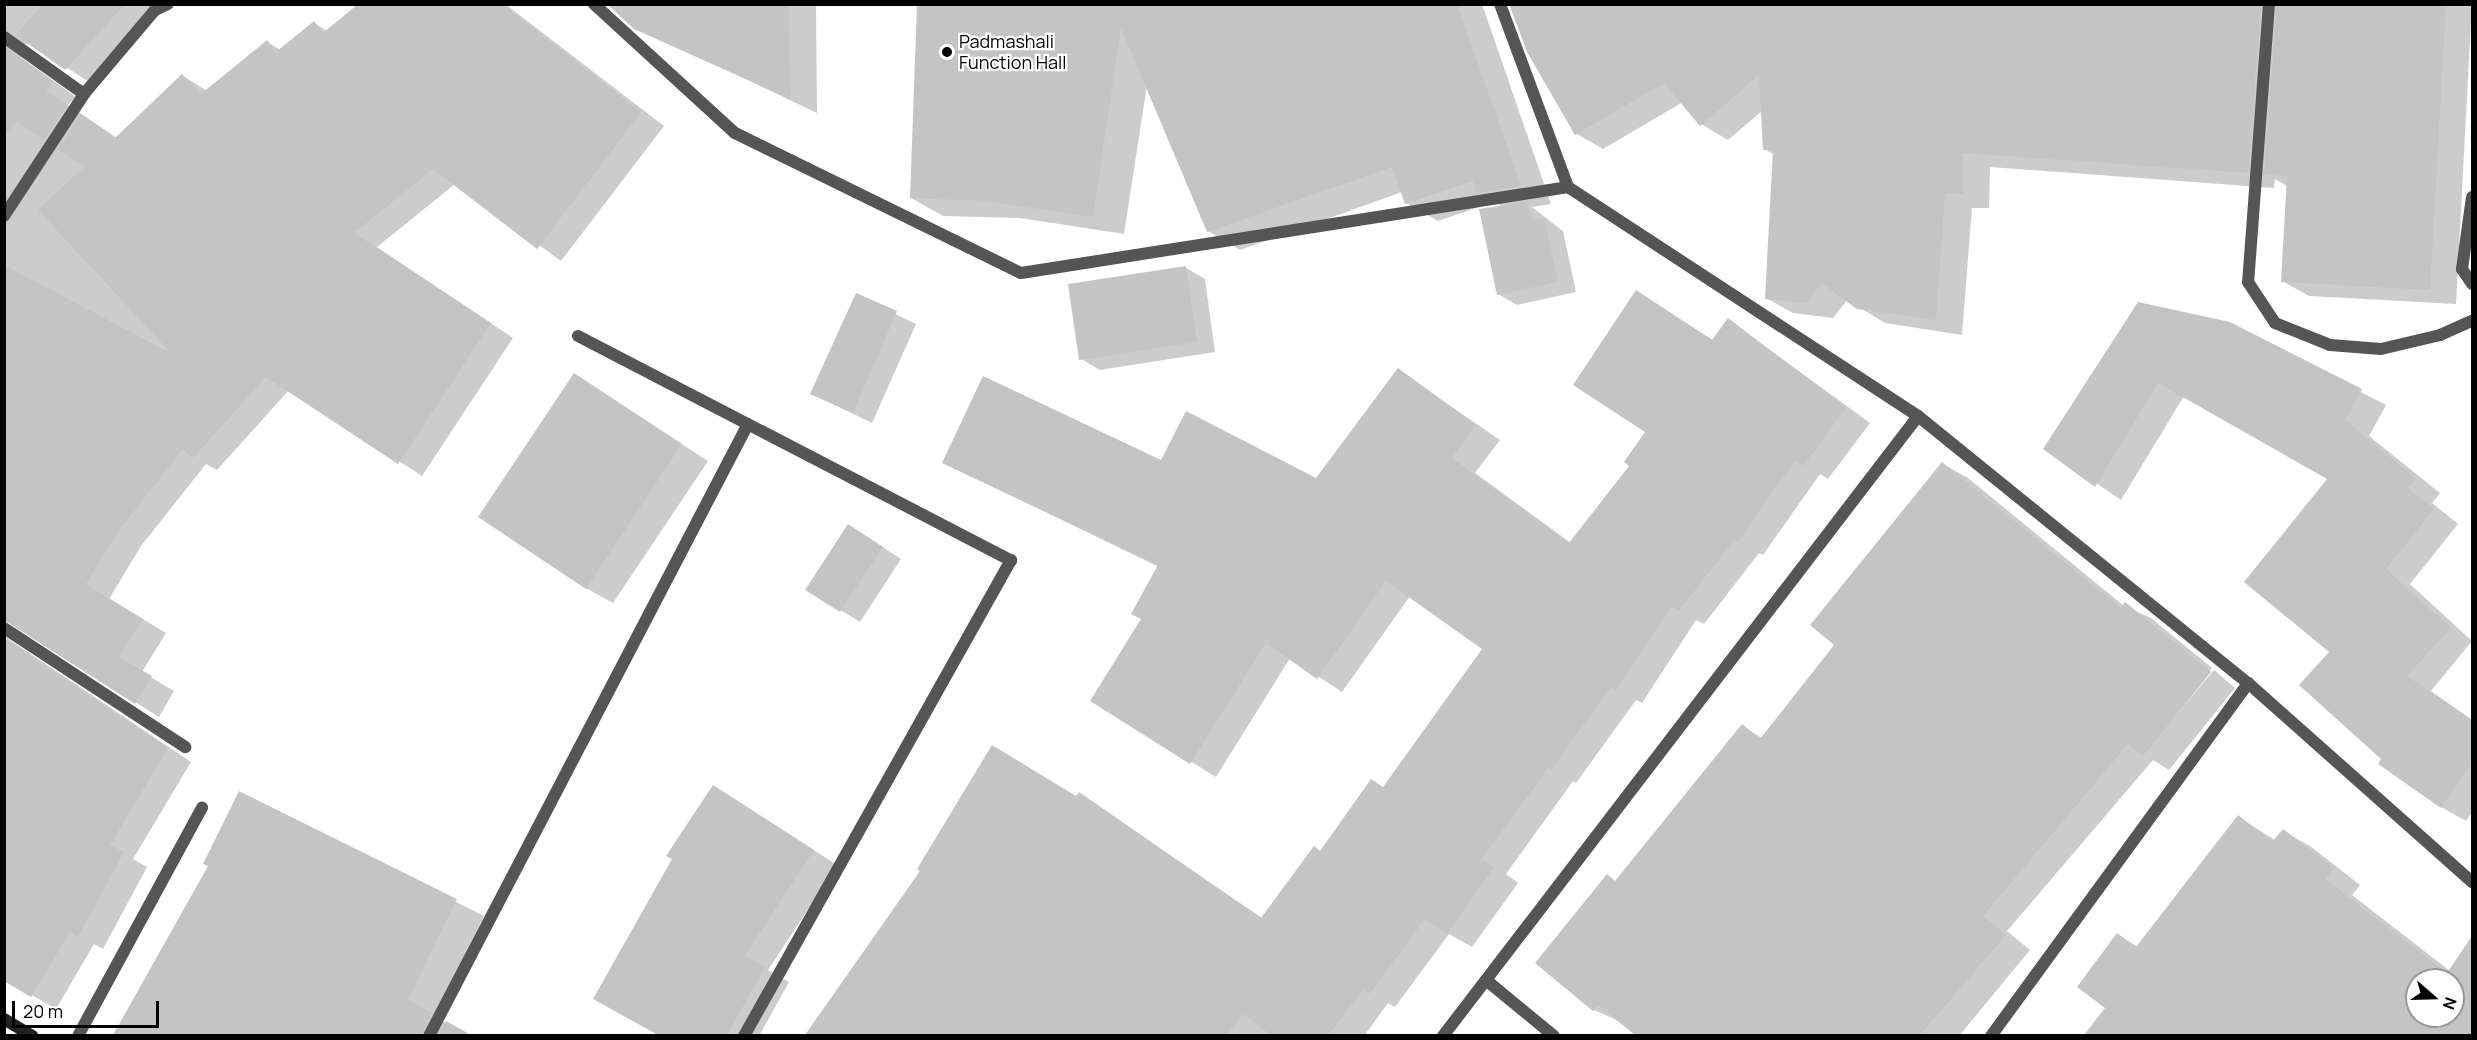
<!DOCTYPE html>
<style>
body{margin:0}
#map{position:relative;width:2477px;height:1040px;overflow:hidden;background:#fff;font-family:Manrope,sans-serif}
div>[style]{position:absolute}
.shadow>*{inset:0;background:#0003}
.building>*{inset:0;background:#c4c4c4}
.service>*{height:12px;margin:-6px;padding:0 6px;transform-origin:6px;border-radius:6px;background:#555}
.minor>*{height:12px;margin:-6px;padding:0 6px;transform-origin:6px;border-radius:6px;background:#555}
.tertiary>*{height:12px;margin:-6px;padding:0 6px;transform-origin:6px;border-radius:6px;background:#555}
.secondary>*{height:12px;margin:-6px;padding:0 6px;transform-origin:6px;border-radius:6px;background:#222}
.dots>*{width:16px;height:16px;translate:-50% -50%;box-sizing:border-box;border:3px solid #fff;border-radius:50%}
span{translate:-50% -50%;white-space:nowrap;text-align:center;line-height:1.15;-webkit-text-stroke:4.5px #fff;paint-order:stroke}
.poi-label{font-size:18px;color:#000}
.left{translate:0 -50%;text-align:left}
.frame{position:absolute;inset:0;border:6px solid #000;pointer-events:none}
.north{position:absolute;left:2405px;top:968px;width:60px;height:60px;box-sizing:border-box;background:#fff;border:2px solid #999;border-radius:50%;rotate:110deg;font-size:16px;font-weight:700;line-height:24px;text-align:center;color:#000}
.north::after{content:'';display:block;margin:auto;width:21px;height:27px;background:#000;clip-path:polygon(50% 0,100% 100%,50% 72%,0 100%)}
.scale{position:absolute;left:12px;top:1001px;width:147px;height:27px;box-sizing:border-box;border:3px solid #000;border-top:0;padding-left:8px;font-size:18px;line-height:21px;white-space:nowrap;color:#000;-webkit-text-stroke:4px #fff;paint-order:stroke}
</style>
<div id="map">
<div class="shadow">
<i style="clip-path:polygon(4px 4px,161px 4px,89px 82px,30px 44px,21px 45px,22px 58px,76px 97px,68px 105px,117px 138px,183px 76px,206px 90px,267px 42px,281px 50px,314px 23px,327px 31px,360px 4px,505px 4px,664px 126px,561px 261px,455px 184px,377px 247px,513px 338px,422px 476px,289px 390px,217px 470px,206px 464px,141px 546px,109px 599px,166px 633px,142px 672px,174px 691px,159px 717px,5px 620px)"></i>
<i style="clip-path:polygon(633px 4px,816px 4px,817px 113px,631px 24px)"></i>
<i style="clip-path:polygon(1142px 4px,1482px 4px,1551px 204px,1532px 207px,1563px 231px,1576px 292px,1517px 305px,1498px 294px,1503px 207px,1494px 202px,1438px 221px,1406px 203px,1402px 192px,1240px 250px,1208px 231px,1147px 85px,1124px 234px,1020px 218px,943px 216px,911px 198px)"></i>
<i style="clip-path:polygon(1509px 4px,2472px 4px,2456px 304px,2309px 296px,2282px 281px,2287px 186px,2275px 179px,2274px 188px,1990px 167px,1989px 208px,1972px 208px,1962px 335px,1885px 323px,1847px 300px,1833px 318px,1793px 313px,1766px 298px,1774px 155px,1765px 149px,1763px 110px,1728px 140px,1701px 124px,1683px 102px,1603px 149px,1577px 134px)"></i>
<i style="clip-path:polygon(1186px 268px,1205px 279px,1215px 352px,1100px 370px,1081px 359px)"></i>
<i style="clip-path:polygon(1637px 292px,1713px 340px,1729px 320px,1870px 423px,1828px 479px,1820px 474px,1763px 555px,1759px 553px,1704px 624px,1696px 620px,1642px 703px,1636px 700px,1576px 783px,1573px 781px,1506px 874px,1518px 883px,1472px 947px,1449px 934px,1395px 1007px,1388px 1003px,1364px 1036px,808px 1034px,1079px 794px,1262px 918px,1384px 788px,1484px 648px,1410px 596px,1342px 692px,1290px 658px,1216px 777px,1092px 701px,1143px 619px,1159px 567px,944px 463px,1162px 462px,1317px 480px,1398px 370px,1500px 440px,1475px 473px,1571px 543px,1631px 466px,1647px 432px)"></i>
<i style="clip-path:polygon(856px 295px,916px 324px,872px 423px,812px 394px)"></i>
<i style="clip-path:polygon(2229px 324px,2386px 405px,2369px 436px,2440px 493px,2432px 503px,2458px 524px,2410px 584px,2472px 641px,2431px 691px,2472px 720px,2472px 812px,2466px 821px,2441px 807px,2383px 759px,2331px 651px,2329px 479px,2184px 396px,2121px 500px,2045px 448px)"></i>
<i style="clip-path:polygon(575px 375px,708px 461px,613px 603px,586px 588px)"></i>
<i style="clip-path:polygon(1943px 464px,1968px 478px,2124px 606px,2151px 618px,2212px 668px,2142px 755px,2214px 670px,2235px 688px,2169px 770px,2153px 760px,2007px 931px,2030px 950px,1959px 1036px,1638px 1036px,1621px 1022px,1594px 1010px,1607px 876px,1617px 882px,1742px 726px,1762px 738px,1836px 645px)"></i>
<i style="clip-path:polygon(867px 537px,901px 559px,860px 622px,808px 590px)"></i>
<i style="clip-path:polygon(4px 636px,191px 762px,133px 859px,147px 867px,103px 949px,94px 944px,56px 1009px,4px 979px)"></i>
<i style="clip-path:polygon(240px 793px,484px 916px,434px 1016px,456px 1029px,452px 1036px,138px 1036px,121px 1026px,210px 866px)"></i>
<i style="clip-path:polygon(737px 801px,837px 865px,768px 970px,789px 982px,759px 1036px,660px 1036px,595px 998px)"></i>
<i style="clip-path:polygon(evenodd,2238px 817px,2275px 840px,2283px 831px,2310px 846px,2360px 885px,2352px 895px,2450px 971px,2462px 953px,2472px 959px,2472px 1036px,2086px 1036px,2107px 1008px,2118px 935px,2138px 947px,2238px 817px,2417px 980px,2453px 980px,2453px 1016px,2417px 1016px,2417px 980px)"></i>
</div>
<div class="building">
<i style="clip-path:polygon(43px 4px,125px 4px,65px 70px,16px 35px)"></i>
<i style="clip-path:polygon(358px 4px,502px 4px,641px 112px,537px 249px,433px 169px,354px 233px,491px 323px,398px 464px,266px 377px,193px 458px,183px 449px,117px 533px,86px 584px,143px 619px,119px 657px,152px 676px,135px 704px,4px 620px,4px 265px,172px 354px,38px 210px,84px 167px,58px 149px,81px 114px,115px 138px,182px 74px,201px 94px,267px 40px,276px 52px,314px 21px,323px 33px)"></i>
<i style="clip-path:polygon(607px 4px,789px 4px,790px 99px,634px 29px)"></i>
<i style="clip-path:polygon(917px 4px,1457px 4px,1521px 186px,1476px 193px,1473px 181px,1405px 204px,1392px 167px,1207px 232px,1121px 28px,1093px 217px,987px 201px,910px 198px)"></i>
<i style="clip-path:polygon(1509px 4px,2261px 4px,2248px 173px,1963px 153px,1963px 194px,1945px 194px,1936px 320px,1857px 309px,1822px 283px,1806px 303px,1765px 299px,1773px 150px,1763px 150px,1759px 75px,1700px 126px,1664px 83px,1575px 135px,1527px 52px)"></i>
<i style="clip-path:polygon(2277px 4px,2446px 4px,2430px 290px,2281px 282px,2287px 176px,2264px 174px)"></i>
<i style="clip-path:polygon(5px 47px,53px 82px,46px 91px,67px 105px,44px 140px,17px 122px,4px 135px)"></i>
<i style="clip-path:polygon(1527px 202px,1533px 220px,1544px 218px,1558px 282px,1497px 295px,1479px 209px)"></i>
<i style="clip-path:polygon(1186px 266px,1197px 342px,1079px 360px,1068px 284px)"></i>
<i style="clip-path:polygon(1636px 290px,1712px 340px,1728px 318px,1846px 408px,1803px 466px,1795px 460px,1738px 542px,1734px 540px,1679px 611px,1672px 606px,1616px 690px,1611px 687px,1551px 770px,1548px 768px,1482px 859px,1494px 867px,1447px 934px,1425px 919px,1369px 994px,1363px 990px,1328px 1035px,1271px 1035px,1243px 1014px,1227px 1035px,805px 1035px,920px 871px,917px 869px,992px 745px,1076px 796px,1079px 792px,1261px 918px,1314px 846px,1320px 851px,1371px 779px,1383px 787px,1482px 649px,1386px 581px,1317px 679px,1266px 643px,1190px 764px,1090px 701px,1141px 619px,1131px 614px,1158px 565px,942px 463px,983px 376px,1161px 460px,1186px 411px,1316px 478px,1398px 368px,1476px 425px,1452px 458px,1569px 543px,1629px 466px,1624px 462px,1645px 432px,1573px 385px)"></i>
<i style="clip-path:polygon(856px 293px,897px 311px,853px 413px,810px 394px)"></i>
<i style="clip-path:polygon(2138px 302px,2230px 322px,2362px 389px,2345px 420px,2416px 478px,2408px 488px,2434px 509px,2386px 569px,2451px 628px,2407px 676px,2472px 720px,2472px 762px,2441px 808px,2378px 764px,2381px 759px,2299px 685px,2329px 652px,2244px 582px,2327px 479px,2158px 383px,2095px 487px,2043px 449px)"></i>
<i style="clip-path:polygon(574px 373px,682px 444px,586px 589px,478px 517px)"></i>
<i style="clip-path:polygon(1942px 462px,2121px 608px,2125px 602px,2211px 672px,2143px 756px,2128px 744px,1983px 916px,2006px 935px,1920px 1035px,1635px 1035px,1598px 1005px,1593px 1011px,1535px 963px,1607px 874px,1615px 881px,1742px 724px,1760px 739px,1834px 645px,1810px 625px)"></i>
<i style="clip-path:polygon(848px 524px,883px 547px,840px 612px,805px 590px)"></i>
<i style="clip-path:polygon(4px 638px,168px 748px,110px 845px,124px 852px,78px 937px,70px 932px,31px 997px,4px 981px)"></i>
<i style="clip-path:polygon(713px 785px,814px 850px,745px 955px,765px 967px,727px 1035px,658px 1035px,593px 999px,672px 859px,666px 856px)"></i>
<i style="clip-path:polygon(239px 791px,457px 899px,408px 999px,432px 1013px,421px 1035px,113px 1035px,208px 866px,203px 864px)"></i>
<i style="clip-path:polygon(evenodd,2238px 815px,2272px 842px,2283px 829px,2334px 868px,2325px 879px,2447px 973px,2472px 936px,2472px 1035px,2084px 1035px,2105px 1008px,2077px 987px,2117px 933px,2136px 947px,2238px 815px,2417px 980px,2453px 980px,2453px 1016px,2417px 1016px,2417px 980px)"></i>
<i style="clip-path:polygon(446px 1021px,471px 1035px,439px 1035px)"></i>
</div>
<div class="service">
<i style="left:2269px;top:4px;width:279px;rotate:94.3deg"></i>
<i style="left:2248px;top:282px;width:49px;rotate:56.6deg"></i>
<i style="left:2275px;top:323px;width:59px;rotate:21.8deg"></i>
<i style="left:2330px;top:345px;width:51px;rotate:4.5deg"></i>
<i style="left:2381px;top:349px;width:61px;rotate:-13.3deg"></i>
<i style="left:2440px;top:335px;width:35px;rotate:-24deg"></i>
<i style="left:2472px;top:197px;width:73px;rotate:97.9deg"></i>
<i style="left:2462px;top:269px;width:18px;rotate:56deg"></i>
</div>
<div class="minor">
<i style="left:594px;top:4px;width:191px;rotate:42.5deg"></i>
<i style="left:735px;top:133px;width:318px;rotate:26.1deg"></i>
<i style="left:1021px;top:273px;width:554px;rotate:-8.93deg"></i>
<i style="left:1500px;top:4px;width:195px;rotate:69.6deg"></i>
<i style="left:1568px;top:187px;width:418px;rotate:33.2deg"></i>
<i style="left:1918px;top:416px;width:424px;rotate:39deg"></i>
<i style="left:2248px;top:683px;width:300px;rotate:41.6deg"></i>
<i style="left:4px;top:37px;width:98px;rotate:35.5deg"></i>
<i style="left:578px;top:336px;width:488px;rotate:27.4deg"></i>
<i style="left:1011px;top:560px;width:546px;rotate:119.29deg"></i>
<i style="left:4px;top:628px;width:217px;rotate:33.3deg"></i>
<i style="left:1486px;top:980px;width:88px;rotate:39.5deg"></i>
<i style="left:78px;top:1036px;width:260px;rotate:-61.5deg"></i>
<i style="left:429px;top:1036px;width:690px;rotate:-62.47deg"></i>
<i style="left:1443px;top:1036px;width:781px;rotate:-52.54deg"></i>
<i style="left:1991px;top:1036px;width:437px;rotate:-53.9deg"></i>
</div>
<div class="tertiary">
<i style="left:4px;top:216px;width:146px;rotate:-56.7deg"></i>
<i style="left:84px;top:94px;width:110px;rotate:-49.8deg"></i>
<i style="left:155px;top:10px;width:14px;rotate:-25deg"></i>
</div>
<div class="secondary">
<i style="left:4px;top:1019px;width:33px;rotate:31deg"></i>
</div>
<div class="dots">
<i style="left:947px;top:52px;background:#000"></i>
</div>
<div class="poi-label">
<span class="left" style="left:959px;top:52px">Padmashali<br>Function Hall</span>
</div>
<div class="frame"></div>
<div class="north">N</div>
<div class="scale">20 m</div>
</div>
